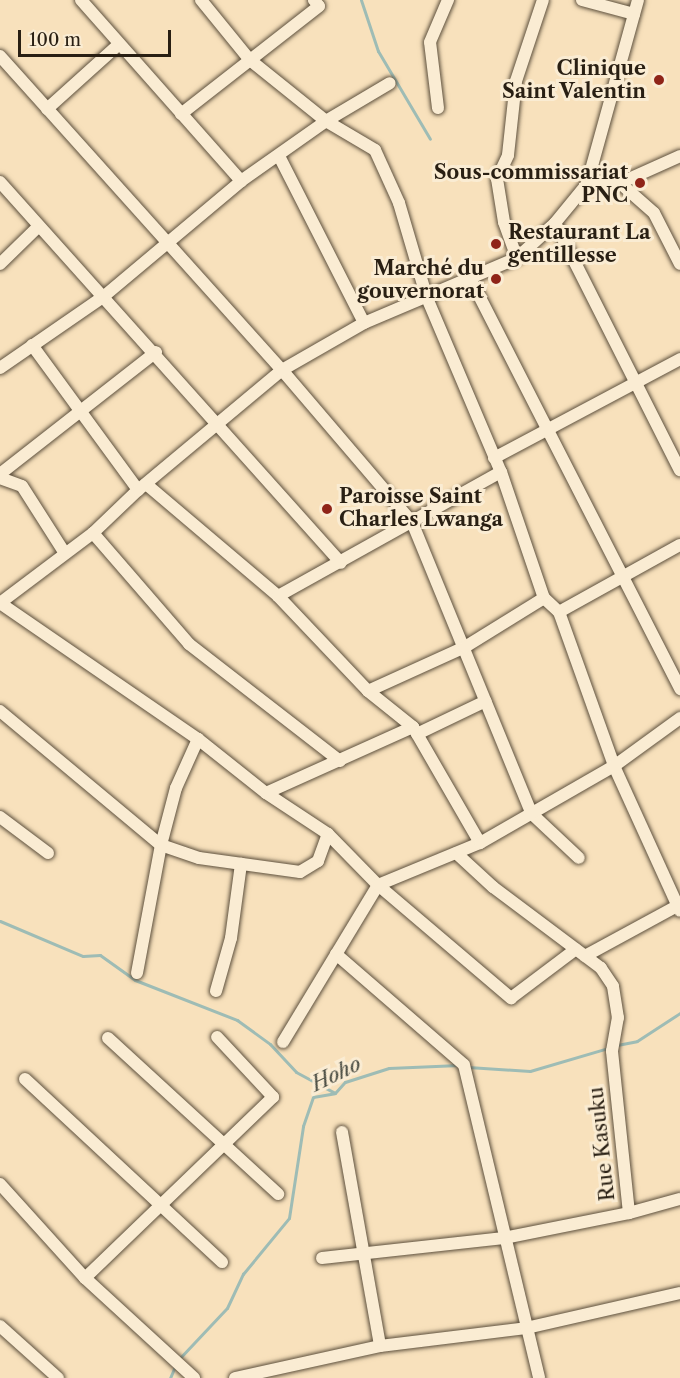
<!DOCTYPE html>
<meta charset="utf-8">
<style>
body{margin:0}
#map{position:relative;width:680px;height:1378px;overflow:hidden;background:#f8e1bc;font-family:"Libre Caslon Text",serif}
div>[style]{position:absolute}
.stream>*{height:3px;margin:-1.5px;padding:0 1.5px;transform-origin:1.5px;border-radius:1.5px;background:#9ebcb5}
.roads{filter:drop-shadow(0 0 2px #5d503d) drop-shadow(0 0 2px #5d503d)}
.minor>*{height:12px;margin:-6px;padding:0 6px;transform-origin:6px;border-radius:6px;background:#faecd3}
.dots>*{width:16px;height:16px;translate:-50% -50%;box-sizing:border-box;border:3px solid #faecd3;border-radius:50%}
span{translate:-50% -50%;white-space:nowrap;text-align:center;line-height:1.15;-webkit-text-stroke:6px #faecd3;paint-order:stroke}
.poi-label{font-size:20px;color:#291f13;font-weight:700}
.right{translate:-100% -50%;text-align:right}
.left{translate:0 -50%;text-align:left}
.street-label{font-size:20px;color:#291f13}
.water-label{font-size:21px;color:#4c4e44;font-style:italic}
.scale{position:absolute;left:18px;top:30px;width:153px;height:27px;box-sizing:border-box;border:3px solid #291f13;border-top:0;padding-left:8px;font-size:18px;line-height:21px;white-space:nowrap;color:#291f13;-webkit-text-stroke:4px #faecd3;paint-order:stroke}
</style>
<div id="map">
<div class="stream">
<i style="left:361px;top:0;width:54px;rotate:71.6deg"></i>
<i style="left:378px;top:51px;width:102px;rotate:59.4deg"></i>
<i style="left:0;top:921px;width:90px;rotate:22.9deg"></i>
<i style="left:83px;top:956px;width:17px;rotate:-3deg"></i>
<i style="left:100px;top:955px;width:43px;rotate:35.5deg"></i>
<i style="left:135px;top:980px;width:110px;rotate:21.4deg"></i>
<i style="left:237px;top:1020px;width:41px;rotate:36deg"></i>
<i style="left:270px;top:1044px;width:38px;rotate:47deg"></i>
<i style="left:296px;top:1072px;width:44px;rotate:28.3deg"></i>
<i style="left:617px;top:1045px;width:20px;rotate:-11deg"></i>
<i style="left:637px;top:1041px;width:51px;rotate:-33.1deg"></i>
<i style="left:468px;top:1067px;width:62px;rotate:3.7deg"></i>
<i style="left:530px;top:1071px;width:81px;rotate:-16.4deg"></i>
<i style="left:178px;top:1360px;width:71px;rotate:-46.7deg"></i>
<i style="left:227px;top:1308px;width:38px;rotate:-65deg"></i>
<i style="left:243px;top:1274px;width:72px;rotate:-50.6deg"></i>
<i style="left:289px;top:1218px;width:93px;rotate:-81.3deg"></i>
<i style="left:303px;top:1126px;width:31px;rotate:-71deg"></i>
<i style="left:313px;top:1097px;width:22px;rotate:-10deg"></i>
<i style="left:335px;top:1093px;width:15px;rotate:-48deg"></i>
<i style="left:345px;top:1082px;width:46px;rotate:-17.7deg"></i>
<i style="left:389px;top:1068px;width:70px;rotate:-2.5deg"></i>
<i style="left:170px;top:1378px;width:13px;rotate:-67deg"></i>
</div>
<div class="roads">
<div class="minor">
<i style="left:81px;top:0;width:242px;rotate:48.5deg"></i>
<i style="left:201px;top:0;width:77px;rotate:50.8deg"></i>
<i style="left:250px;top:60px;width:97px;rotate:38.8deg"></i>
<i style="left:326px;top:121px;width:57px;rotate:30.6deg"></i>
<i style="left:375px;top:150px;width:58px;rotate:65.6deg"></i>
<i style="left:399px;top:203px;width:99px;rotate:73.6deg"></i>
<i style="left:427px;top:298px;width:189px;rotate:67deg"></i>
<i style="left:501px;top:472px;width:133px;rotate:71.2deg"></i>
<i style="left:544px;top:598px;width:21px;rotate:43deg"></i>
<i style="left:559px;top:612px;width:164px;rotate:70.3deg"></i>
<i style="left:614px;top:766px;width:159px;rotate:65.5deg"></i>
<i style="left:582px;top:0;width:54px;rotate:15.1deg"></i>
<i style="left:0;top:56px;width:422px;rotate:48.1deg"></i>
<i style="left:282px;top:370px;width:200px;rotate:49.5deg"></i>
<i style="left:412px;top:522px;width:316px;rotate:67.7deg"></i>
<i style="left:532px;top:814px;width:64px;rotate:43.1deg"></i>
<i style="left:438px;top:108px;width:66px;rotate:-96.9deg"></i>
<i style="left:430px;top:42px;width:46px;rotate:-66.8deg"></i>
<i style="left:47px;top:109px;width:96px;rotate:-42deg"></i>
<i style="left:181px;top:114px;width:175px;rotate:-38deg"></i>
<i style="left:319px;top:6px;width:8px;rotate:-130deg"></i>
<i style="left:279px;top:156px;width:187px;rotate:63deg"></i>
<i style="left:0;top:182px;width:511px;rotate:48.17deg"></i>
<i style="left:620px;top:183px;width:45px;rotate:41.4deg"></i>
<i style="left:654px;top:213px;width:57px;rotate:63deg"></i>
<i style="left:587px;top:184px;width:33px;rotate:-2deg"></i>
<i style="left:620px;top:183px;width:66px;rotate:-24.2deg"></i>
<i style="left:555px;top:223px;width:277px;rotate:63.2deg"></i>
<i style="left:517px;top:258px;width:38px;rotate:-110deg"></i>
<i style="left:504px;top:222px;width:44px;rotate:-99.2deg"></i>
<i style="left:497px;top:179px;width:26px;rotate:-65deg"></i>
<i style="left:508px;top:155px;width:74px;rotate:-83.8deg"></i>
<i style="left:516px;top:81px;width:85px;rotate:-71.6deg"></i>
<i style="left:0;top:264px;width:54px;rotate:-44.3deg"></i>
<i style="left:470px;top:278px;width:462px;rotate:62.9deg"></i>
<i style="left:32px;top:345px;width:180px;rotate:53.8deg"></i>
<i style="left:0;top:368px;width:125px;rotate:-34.6deg"></i>
<i style="left:103px;top:297px;width:180px;rotate:-40deg"></i>
<i style="left:241px;top:181px;width:104px;rotate:-35.2deg"></i>
<i style="left:326px;top:121px;width:74px;rotate:-30.7deg"></i>
<i style="left:494px;top:458px;width:211px;rotate:-28deg"></i>
<i style="left:0;top:474px;width:198px;rotate:-38deg"></i>
<i style="left:0;top:478px;width:23px;rotate:20deg"></i>
<i style="left:22px;top:486px;width:78px;rotate:57.5deg"></i>
<i style="left:146px;top:484px;width:173px;rotate:40.3deg"></i>
<i style="left:278px;top:596px;width:131px;rotate:46.5deg"></i>
<i style="left:368px;top:691px;width:58px;rotate:38.7deg"></i>
<i style="left:413px;top:727px;width:134px;rotate:60deg"></i>
<i style="left:93px;top:533px;width:147px;rotate:49.1deg"></i>
<i style="left:189px;top:644px;width:191px;rotate:37.8deg"></i>
<i style="left:278px;top:596px;width:255px;rotate:-29.1deg"></i>
<i style="left:0;top:603px;width:116px;rotate:-37deg"></i>
<i style="left:93px;top:533px;width:62px;rotate:-43.7deg"></i>
<i style="left:138px;top:490px;width:187px;rotate:-39.8deg"></i>
<i style="left:282px;top:370px;width:95px;rotate:-29.8deg"></i>
<i style="left:364px;top:323px;width:166px;rotate:-23deg"></i>
<i style="left:517px;top:258px;width:52px;rotate:-42.6deg"></i>
<i style="left:555px;top:223px;width:50px;rotate:-50.6deg"></i>
<i style="left:587px;top:184px;width:191px;rotate:-74.5deg"></i>
<i style="left:0;top:603px;width:240px;rotate:34.5deg"></i>
<i style="left:198px;top:739px;width:87px;rotate:38.5deg"></i>
<i style="left:266px;top:793px;width:74px;rotate:33.5deg"></i>
<i style="left:328px;top:834px;width:71px;rotate:45.6deg"></i>
<i style="left:378px;top:885px;width:175px;rotate:40.4deg"></i>
<i style="left:511px;top:998px;width:81px;rotate:-37deg"></i>
<i style="left:559px;top:612px;width:138px;rotate:-29deg"></i>
<i style="left:368px;top:691px;width:107px;rotate:-24.4deg"></i>
<i style="left:465px;top:647px;width:93px;rotate:-31.8deg"></i>
<i style="left:0;top:711px;width:209px;rotate:39.8deg"></i>
<i style="left:161px;top:845px;width:40px;rotate:18.9deg"></i>
<i style="left:199px;top:858px;width:102px;rotate:7.9deg"></i>
<i style="left:300px;top:872px;width:21px;rotate:-31deg"></i>
<i style="left:318px;top:861px;width:29px;rotate:-70deg"></i>
<i style="left:417px;top:734px;width:76px;rotate:-25.6deg"></i>
<i style="left:266px;top:793px;width:161px;rotate:-24.2deg"></i>
<i style="left:0;top:817px;width:60px;rotate:36.9deg"></i>
<i style="left:336px;top:954px;width:169px;rotate:40.9deg"></i>
<i style="left:464px;top:1065px;width:322px;rotate:76.5deg"></i>
<i style="left:585px;top:956px;width:105px;rotate:-28.5deg"></i>
<i style="left:137px;top:973px;width:130px;rotate:-79.4deg"></i>
<i style="left:161px;top:845px;width:59px;rotate:-75.3deg"></i>
<i style="left:176px;top:788px;width:54px;rotate:-65.8deg"></i>
<i style="left:216px;top:991px;width:55px;rotate:-74.2deg"></i>
<i style="left:231px;top:938px;width:75px;rotate:-82.3deg"></i>
<i style="left:108px;top:1038px;width:231px;rotate:42.5deg"></i>
<i style="left:283px;top:1042px;width:184px;rotate:-58.8deg"></i>
<i style="left:378px;top:885px;width:110px;rotate:-22.4deg"></i>
<i style="left:480px;top:843px;width:155px;rotate:-29.9deg"></i>
<i style="left:614px;top:766px;width:82px;rotate:-36deg"></i>
<i style="left:25px;top:1079px;width:269px;rotate:42.9deg"></i>
<i style="left:342px;top:1132px;width:217px;rotate:79.9deg"></i>
<i style="left:0;top:1184px;width:127px;rotate:47.9deg"></i>
<i style="left:85px;top:1278px;width:148px;rotate:42.5deg"></i>
<i style="left:629px;top:1213px;width:53px;rotate:-15.4deg"></i>
<i style="left:322px;top:1258px;width:183px;rotate:-6.3deg"></i>
<i style="left:504px;top:1238px;width:127px;rotate:-11.3deg"></i>
<i style="left:629px;top:1213px;width:163px;rotate:-96deg"></i>
<i style="left:612px;top:1051px;width:34px;rotate:-80deg"></i>
<i style="left:618px;top:1018px;width:32px;rotate:-99deg"></i>
<i style="left:613px;top:986px;width:22px;rotate:-124deg"></i>
<i style="left:601px;top:968px;width:135px;rotate:-143.1deg"></i>
<i style="left:493px;top:887px;width:50px;rotate:-137.4deg"></i>
<i style="left:85px;top:1278px;width:261px;rotate:-43.9deg"></i>
<i style="left:273px;top:1097px;width:82px;rotate:-133deg"></i>
<i style="left:0;top:1326px;width:78px;rotate:41.9deg"></i>
<i style="left:235px;top:1378px;width:148px;rotate:-12.4deg"></i>
<i style="left:380px;top:1346px;width:147px;rotate:-7deg"></i>
<i style="left:526px;top:1328px;width:158px;rotate:-12.8deg"></i>
</div>
</div>
<div class="dots">
<i style="left:659px;top:80px;background:#8f2418"></i>
<i style="left:640px;top:183px;background:#8f2418"></i>
<i style="left:496px;top:244px;background:#8f2418"></i>
<i style="left:496px;top:279px;background:#8f2418"></i>
<i style="left:327px;top:509px;background:#8f2418"></i>
</div>
<div class="poi-label">
<span class="right" style="left:646px;top:80px">Clinique<br>Saint Valentin</span>
<span class="right" style="left:628px;top:184px">Sous-commissariat<br>PNC</span>
<span class="left" style="left:508px;top:244px">Restaurant La<br>gentillesse</span>
<span class="right" style="left:484px;top:280px">Marché du<br>gouvernorat</span>
<span class="left" style="left:339px;top:508px">Paroisse Saint<br>Charles Lwanga</span>
</div>
<div class="street-label">
<span style="left:602px;top:1144px;rotate:-96deg">Rue Kasuku</span>
</div>
<div class="water-label">
<span style="left:336px;top:1074px;rotate:-26deg">Hoho</span>
</div>
<div class="scale">100 m</div>
</div>
